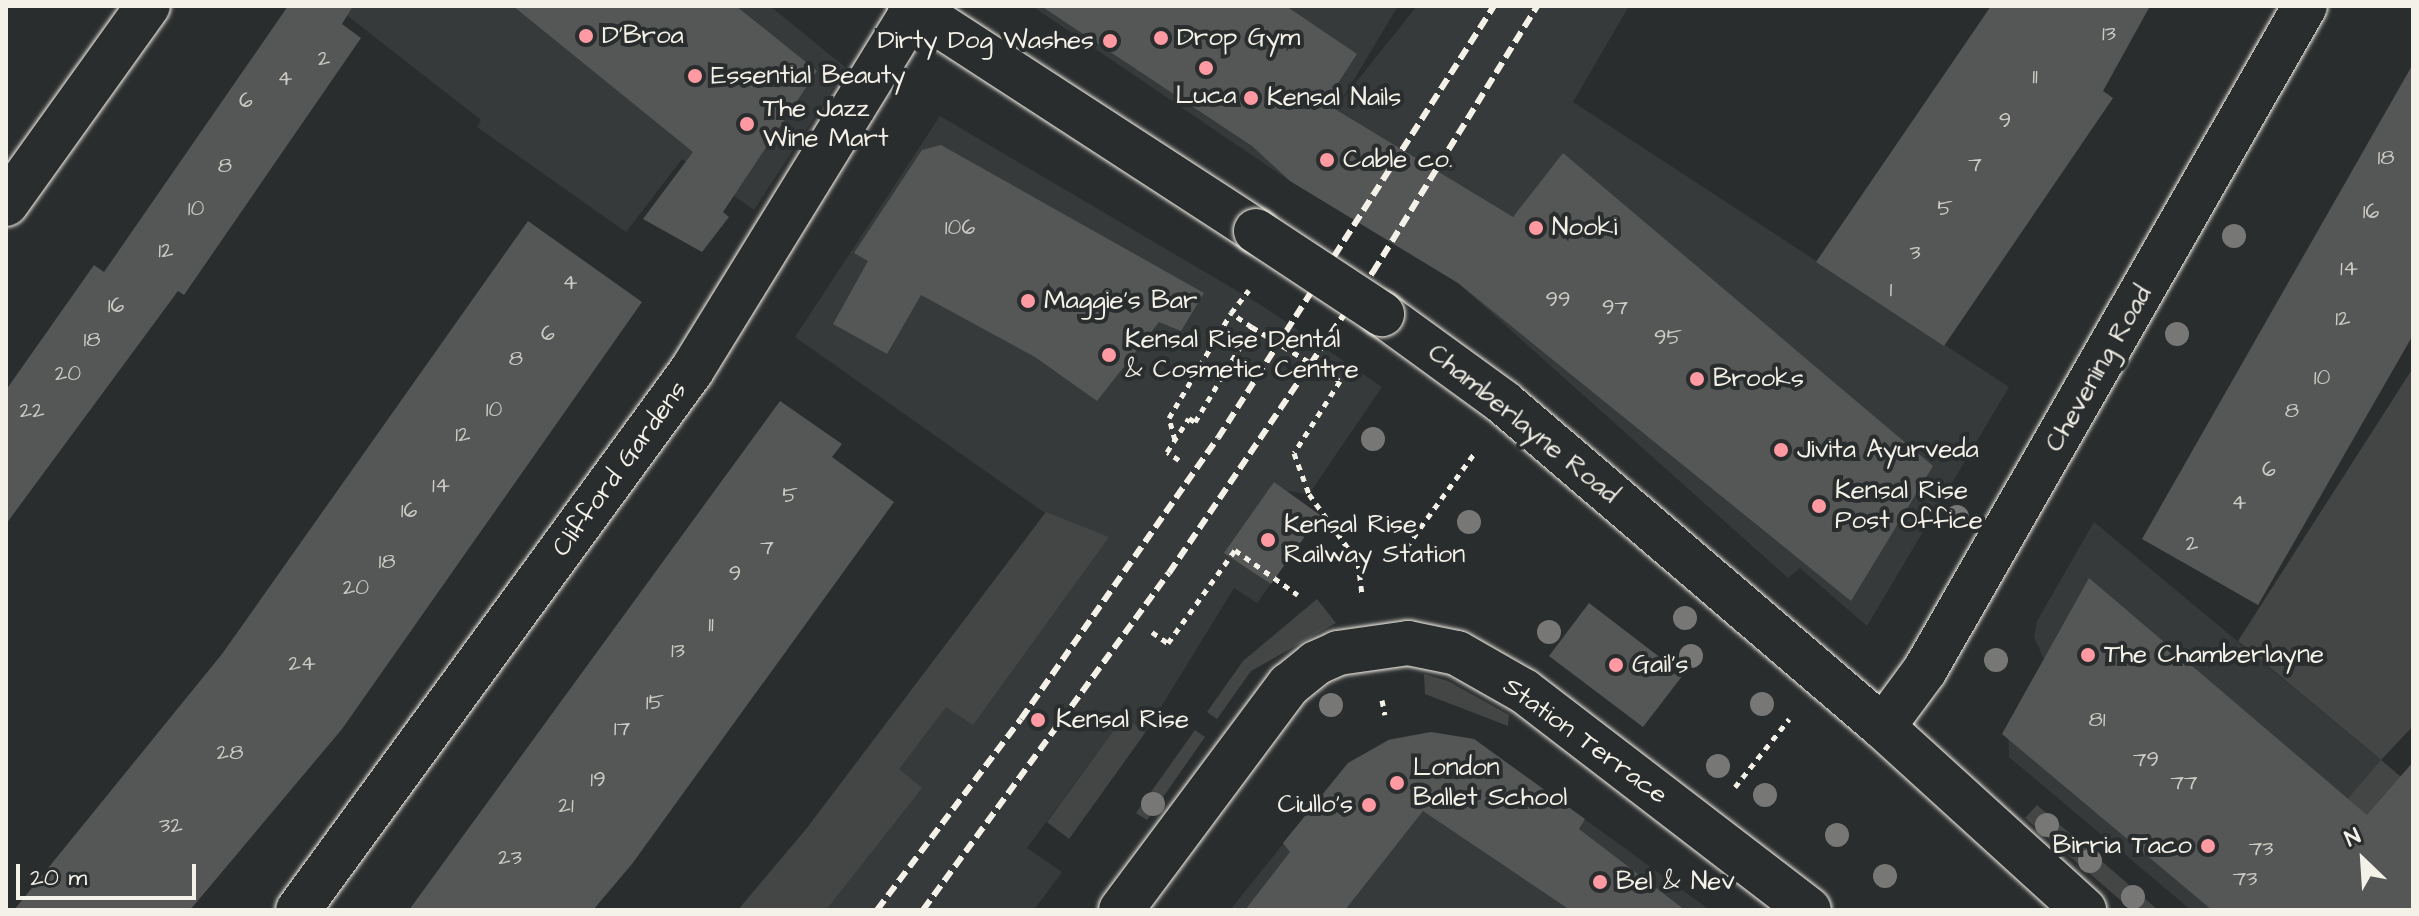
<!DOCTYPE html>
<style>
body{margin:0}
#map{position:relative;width:2419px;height:916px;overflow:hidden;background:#2a2d2e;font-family:"Architects Daughter",sans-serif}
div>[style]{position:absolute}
.built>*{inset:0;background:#373a3a}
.green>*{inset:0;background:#444645}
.building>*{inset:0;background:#555756}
.path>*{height:5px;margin-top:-2.5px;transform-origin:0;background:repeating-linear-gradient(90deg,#f4f1e8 0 6px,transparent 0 12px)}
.roads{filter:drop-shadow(0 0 2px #f4f1e8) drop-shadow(0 0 2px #f4f1e8)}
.minor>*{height:44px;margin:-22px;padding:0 22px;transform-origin:22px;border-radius:22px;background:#2a2d2e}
.tertiary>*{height:44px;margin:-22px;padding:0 22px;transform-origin:22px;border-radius:22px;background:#2a2d2e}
.rail>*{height:6px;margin-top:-3px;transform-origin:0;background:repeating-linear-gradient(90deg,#f4f1e8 0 12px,transparent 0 18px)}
.path-bridge>*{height:5px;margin-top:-2.5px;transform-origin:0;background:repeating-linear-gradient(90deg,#f4f1e8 0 6px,transparent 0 12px)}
.bridges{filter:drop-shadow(0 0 2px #f4f1e8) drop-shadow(0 0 2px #f4f1e8)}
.tertiary-bridge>*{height:44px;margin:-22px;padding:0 22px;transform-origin:22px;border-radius:22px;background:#2a2d2e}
.trees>*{width:24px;height:24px;margin:-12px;border-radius:50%;background:#777875}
.dots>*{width:22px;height:22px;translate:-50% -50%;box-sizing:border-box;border:4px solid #2a2d2e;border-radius:50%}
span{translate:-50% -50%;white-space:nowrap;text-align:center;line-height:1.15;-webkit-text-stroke:8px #2a2d2e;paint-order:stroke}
.number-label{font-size:22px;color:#cccac4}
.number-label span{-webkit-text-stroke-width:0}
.poi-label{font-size:26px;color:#f4f1e8}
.left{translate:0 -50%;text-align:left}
.right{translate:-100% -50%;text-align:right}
.street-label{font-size:26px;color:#f4f1e8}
.frame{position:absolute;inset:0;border:8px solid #f4f1e8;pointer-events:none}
.north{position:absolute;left:2323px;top:820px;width:80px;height:80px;-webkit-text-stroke:6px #2a2d2e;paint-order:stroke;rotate:335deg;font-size:22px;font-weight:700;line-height:32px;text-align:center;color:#f4f1e8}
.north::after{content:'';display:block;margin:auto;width:28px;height:36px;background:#f4f1e8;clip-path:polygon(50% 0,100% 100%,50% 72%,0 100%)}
.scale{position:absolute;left:16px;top:864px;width:180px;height:36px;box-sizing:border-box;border:4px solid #f4f1e8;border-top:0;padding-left:10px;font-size:24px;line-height:28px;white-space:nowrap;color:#f4f1e8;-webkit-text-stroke:6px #2a2d2e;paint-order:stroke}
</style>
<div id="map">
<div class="built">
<i style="clip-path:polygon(335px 6px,770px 6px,846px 68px,754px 210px,682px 159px,626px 232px,477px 127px,481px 120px)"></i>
<i style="clip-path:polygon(1032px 6px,1398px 6px,1341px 101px,1417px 6px,1629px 6px,1573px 102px,2009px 387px,1867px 626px,1800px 568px,1788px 578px,1458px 283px,1290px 181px)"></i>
<i style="clip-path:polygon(940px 116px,1261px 305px,1382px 387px,1309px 494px,1287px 491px,1296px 516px,1311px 527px,1257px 603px,1234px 588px,1145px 733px,1124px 716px,1027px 848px,1062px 872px,1034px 910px,738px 910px,807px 828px,1045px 513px,795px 337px)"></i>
<i style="clip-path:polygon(2094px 522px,2413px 787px,2413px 910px,2191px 910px,2009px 757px,2008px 723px,2044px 659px,2034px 637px,2037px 621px)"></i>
<i style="clip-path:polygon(1431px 732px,1474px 739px,1710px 910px,1230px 910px,1348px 763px,1389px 739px)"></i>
</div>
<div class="green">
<i style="clip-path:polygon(2413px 368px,2413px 726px,2381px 760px,2413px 787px,2413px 892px,2286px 871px,2381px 760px,2238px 641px)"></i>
<i style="clip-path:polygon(1046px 512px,1109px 537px,973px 725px,946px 707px,899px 769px,922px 788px,826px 910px,738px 910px,807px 828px)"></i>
<i style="clip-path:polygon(1317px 599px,1336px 623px,1251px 671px,1217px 719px,1207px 712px,1243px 661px)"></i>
<i style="clip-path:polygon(1424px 674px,1448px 681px,1509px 715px,1508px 726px,1425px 694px)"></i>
<i style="clip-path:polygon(1124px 716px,1145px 733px,1069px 839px,1047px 822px)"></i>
<i style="clip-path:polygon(1195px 730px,1205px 737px,1147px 820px,1136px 813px)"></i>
<i style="clip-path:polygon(2037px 805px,2158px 910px,2132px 910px,2025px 818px)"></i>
</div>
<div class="building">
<i style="clip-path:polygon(288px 6px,353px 6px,342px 24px,361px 38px,184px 295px,178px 291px,6px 524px,6px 390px,94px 265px,104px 272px)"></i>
<i style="clip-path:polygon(513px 6px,736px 6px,817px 71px,723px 212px,729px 217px,702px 252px,643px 219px,693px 152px)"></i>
<i style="clip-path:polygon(1041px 6px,1286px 6px,1357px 54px,1325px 103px,1513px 217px,1563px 153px,1933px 466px,1851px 601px,1458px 283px,1290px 181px,1252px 146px)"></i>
<i style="clip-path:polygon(1991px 6px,2150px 6px,2103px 91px,2113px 98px,1944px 346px,1816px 262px)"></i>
<i style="clip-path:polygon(2413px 64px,2413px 335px,2258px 605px,2142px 539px)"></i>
<i style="clip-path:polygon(941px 145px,1204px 293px,1181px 331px,1159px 322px,1097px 401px,1035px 357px,921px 295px,887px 354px,833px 324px,868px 261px,854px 253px,922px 150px)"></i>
<i style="clip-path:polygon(528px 221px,642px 302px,342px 729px,190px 910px,14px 910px,222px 654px)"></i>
<i style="clip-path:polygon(780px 401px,842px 444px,832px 457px,894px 502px,632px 864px,593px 910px,409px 910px)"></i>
<i style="clip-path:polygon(1274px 482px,1320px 515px,1271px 584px,1224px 553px)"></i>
<i style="clip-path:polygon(2089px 578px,2367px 815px,2413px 762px,2413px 910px,2212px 910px,2002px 734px)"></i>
<i style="clip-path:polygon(1589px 603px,1683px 675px,1643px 727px,1549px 656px)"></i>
<i style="clip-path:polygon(1431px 732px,1474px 739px,1585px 819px,1579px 829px,1685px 910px,1570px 910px,1423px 811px,1345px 910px,1245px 910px,1290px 852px,1283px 843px,1348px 763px,1389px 740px)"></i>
</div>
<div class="path">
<i style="left:1340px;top:381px;width:85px;rotate:122.6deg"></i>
<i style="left:1294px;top:453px;width:44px;rotate:69.9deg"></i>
<i style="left:1309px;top:494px;width:84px;rotate:54.2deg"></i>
<i style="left:1358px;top:562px;width:32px;rotate:83deg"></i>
<i style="left:1175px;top:440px;width:23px;rotate:-105deg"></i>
<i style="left:1169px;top:418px;width:122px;rotate:-59.4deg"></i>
<i style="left:1179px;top:460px;width:14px;rotate:-146deg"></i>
<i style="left:1167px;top:452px;width:40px;rotate:-57.1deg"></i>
<i style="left:1189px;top:418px;width:7px;rotate:34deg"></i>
<i style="left:1195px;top:422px;width:111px;rotate:-59deg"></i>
<i style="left:1252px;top:327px;width:25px;rotate:-146deg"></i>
<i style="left:1231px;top:313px;width:29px;rotate:-52deg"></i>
<i style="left:1399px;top:557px;width:131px;rotate:-54deg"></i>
<i style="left:1152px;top:632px;width:19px;rotate:35deg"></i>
<i style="left:1168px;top:643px;width:115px;rotate:-54.2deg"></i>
<i style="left:1235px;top:550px;width:77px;rotate:35.5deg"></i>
<i style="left:1382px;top:700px;width:15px;rotate:79deg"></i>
<i style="left:1735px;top:787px;width:87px;rotate:-51.5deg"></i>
</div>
<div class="roads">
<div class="minor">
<i style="left:6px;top:204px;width:244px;rotate:-54.4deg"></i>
<i style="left:298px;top:910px;width:668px;rotate:-53.88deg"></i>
<i style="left:692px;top:370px;width:424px;rotate:-58.4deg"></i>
<i style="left:1121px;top:910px;width:281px;rotate:-53.3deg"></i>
<i style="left:1289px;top:685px;width:35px;rotate:-39deg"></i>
<i style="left:1316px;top:663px;width:24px;rotate:-24deg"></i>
<i style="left:1338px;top:653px;width:71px;rotate:-8.1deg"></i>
<i style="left:1408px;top:643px;width:50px;rotate:11.5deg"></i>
<i style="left:1457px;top:653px;width:77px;rotate:29.6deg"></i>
<i style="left:1524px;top:691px;width:359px;rotate:37.5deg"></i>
</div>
<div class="tertiary">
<i style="left:910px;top:6px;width:413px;rotate:33deg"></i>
<i style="left:1382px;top:314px;width:150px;rotate:36deg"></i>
<i style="left:1503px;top:402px;width:500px;rotate:40.54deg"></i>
<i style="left:1883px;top:727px;width:272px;rotate:42.3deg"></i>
<i style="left:1883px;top:727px;width:71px;rotate:-53.6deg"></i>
<i style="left:1925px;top:670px;width:765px;rotate:-60.22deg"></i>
</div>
</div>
<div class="rail">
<i style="left:877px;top:910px;width:239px;rotate:-53deg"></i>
<i style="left:1021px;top:719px;width:343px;rotate:-55deg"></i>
<i style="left:1218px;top:438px;width:513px;rotate:-57.43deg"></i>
<i style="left:923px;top:910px;width:417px;rotate:-53.9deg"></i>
<i style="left:1169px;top:573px;width:364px;rotate:-55.9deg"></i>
<i style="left:1373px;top:272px;width:312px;rotate:-58.3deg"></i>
</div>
<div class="path-bridge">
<i style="left:1252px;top:327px;width:103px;rotate:31.5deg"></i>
</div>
<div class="bridges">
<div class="tertiary-bridge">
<i style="left:1256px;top:231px;width:151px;rotate:33.4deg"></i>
</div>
</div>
<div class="trees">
<i style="left:2234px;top:236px"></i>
<i style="left:2177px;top:334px"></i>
<i style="left:1373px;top:439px"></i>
<i style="left:1957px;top:517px"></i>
<i style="left:1469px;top:522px"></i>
<i style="left:1685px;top:618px"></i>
<i style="left:1549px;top:632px"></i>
<i style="left:1691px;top:656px"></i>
<i style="left:1996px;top:660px"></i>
<i style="left:1762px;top:704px"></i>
<i style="left:1331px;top:705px"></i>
<i style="left:1718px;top:766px"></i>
<i style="left:1765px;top:795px"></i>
<i style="left:1153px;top:804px"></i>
<i style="left:2047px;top:825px"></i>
<i style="left:1837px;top:835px"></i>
<i style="left:2090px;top:861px"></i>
<i style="left:1885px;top:876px"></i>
<i style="left:2133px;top:897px"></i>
</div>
<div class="dots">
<i style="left:586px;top:36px;background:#ff9aa2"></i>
<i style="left:1161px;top:38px;background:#ff9aa2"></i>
<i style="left:1110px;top:41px;background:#ff9aa2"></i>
<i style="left:1206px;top:68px;background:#ff9aa2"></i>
<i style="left:695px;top:76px;background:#ff9aa2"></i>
<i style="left:1251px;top:98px;background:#ff9aa2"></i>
<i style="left:747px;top:124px;background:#ff9aa2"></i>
<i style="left:1327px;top:160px;background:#ff9aa2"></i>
<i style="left:1536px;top:228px;background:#ff9aa2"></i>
<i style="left:1028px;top:301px;background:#ff9aa2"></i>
<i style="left:1109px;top:355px;background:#ff9aa2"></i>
<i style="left:1697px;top:379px;background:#ff9aa2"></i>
<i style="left:1781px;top:450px;background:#ff9aa2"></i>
<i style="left:1819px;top:506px;background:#ff9aa2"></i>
<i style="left:1268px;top:540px;background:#ff9aa2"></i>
<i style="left:2088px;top:655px;background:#ff9aa2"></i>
<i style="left:1616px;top:665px;background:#ff9aa2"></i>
<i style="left:1038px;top:720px;background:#ff9aa2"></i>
<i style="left:1397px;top:783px;background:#ff9aa2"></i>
<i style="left:1369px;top:805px;background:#ff9aa2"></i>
<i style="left:2208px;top:846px;background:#ff9aa2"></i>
<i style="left:1600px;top:882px;background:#ff9aa2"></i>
</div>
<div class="number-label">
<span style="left:2109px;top:34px">13</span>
<span style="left:324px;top:59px">2</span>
<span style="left:2035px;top:77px">11</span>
<span style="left:285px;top:79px">4</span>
<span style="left:246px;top:101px">6</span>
<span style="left:2005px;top:121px">9</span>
<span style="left:2386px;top:158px">18</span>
<span style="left:1975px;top:165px">7</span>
<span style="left:225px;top:166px">8</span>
<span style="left:196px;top:209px">10</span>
<span style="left:1945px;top:209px">5</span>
<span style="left:2371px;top:212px">16</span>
<span style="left:960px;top:228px">106</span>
<span style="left:166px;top:251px">12</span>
<span style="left:1915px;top:253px">3</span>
<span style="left:2349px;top:269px">14</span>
<span style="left:570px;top:283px">4</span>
<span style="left:1891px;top:290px">1</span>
<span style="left:1558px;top:300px">99</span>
<span style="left:116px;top:306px">16</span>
<span style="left:1615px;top:308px">97</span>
<span style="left:2343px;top:319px">12</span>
<span style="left:548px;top:334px">6</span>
<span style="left:1668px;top:338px">95</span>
<span style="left:92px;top:340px">18</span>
<span style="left:516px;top:359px">8</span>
<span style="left:68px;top:374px">20</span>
<span style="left:2322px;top:378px">10</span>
<span style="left:494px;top:410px">10</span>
<span style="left:32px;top:411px">22</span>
<span style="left:2292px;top:411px">8</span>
<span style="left:463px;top:435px">12</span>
<span style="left:2269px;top:470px">6</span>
<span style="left:441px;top:486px">14</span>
<span style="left:790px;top:496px">5</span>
<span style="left:2239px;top:503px">4</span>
<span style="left:409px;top:511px">16</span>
<span style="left:2192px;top:544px">2</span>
<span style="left:767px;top:548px">7</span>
<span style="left:387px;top:562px">18</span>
<span style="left:735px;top:574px">9</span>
<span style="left:356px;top:588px">20</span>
<span style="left:711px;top:625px">11</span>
<span style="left:678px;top:651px">13</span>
<span style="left:302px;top:664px">24</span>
<span style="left:655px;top:703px">15</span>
<span style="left:2097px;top:720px">81</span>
<span style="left:622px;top:729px">17</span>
<span style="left:230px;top:753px">28</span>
<span style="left:2146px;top:760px">79</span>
<span style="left:598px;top:780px">19</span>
<span style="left:2184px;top:783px">77</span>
<span style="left:566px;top:806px">21</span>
<span style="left:171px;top:826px">32</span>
<span style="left:2261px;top:849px">73</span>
<span style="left:510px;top:858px">23</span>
<span style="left:2245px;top:879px">73</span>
</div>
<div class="poi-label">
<span class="left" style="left:602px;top:36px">D'Broa</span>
<span class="left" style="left:1177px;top:38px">Drop Gym</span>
<span class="right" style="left:1094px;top:41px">Dirty Dog Washes</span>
<span class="left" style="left:711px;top:76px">Essential Beauty</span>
<span style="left:1206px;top:96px">Luca</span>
<span class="left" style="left:1267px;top:98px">Kensal Nails</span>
<span class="left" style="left:763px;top:124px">The Jazz<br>Wine Mart</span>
<span class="left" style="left:1343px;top:160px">Cable co.</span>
<span class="left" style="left:1552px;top:228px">Nooki</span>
<span class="left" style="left:1044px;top:301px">Maggie's Bar</span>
<span class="left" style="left:1125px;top:355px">Kensal Rise Dental<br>&amp; Cosmetic Centre</span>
<span class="left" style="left:1713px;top:379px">Brooks</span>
<span class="left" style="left:1797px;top:450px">Jivita Ayurveda</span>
<span class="left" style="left:1835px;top:506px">Kensal Rise<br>Post Office</span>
<span class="left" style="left:1284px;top:540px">Kensal Rise<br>Railway Station</span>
<span class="left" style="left:2104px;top:655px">The Chamberlayne</span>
<span class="left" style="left:1632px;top:665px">Gail's</span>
<span class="left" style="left:1056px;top:720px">Kensal Rise</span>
<span class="left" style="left:1413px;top:783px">London<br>Ballet School</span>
<span class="right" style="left:1353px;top:805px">Ciullo's</span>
<span class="right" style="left:2192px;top:846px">Birria Taco</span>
<span class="left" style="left:1616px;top:882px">Bel &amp; Nev</span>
</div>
<div class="street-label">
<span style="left:2099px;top:369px;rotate:-60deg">Chevening Road</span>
<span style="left:1523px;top:424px;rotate:39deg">Chamberlayne Road</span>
<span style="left:620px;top:469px;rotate:-54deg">Clifford Gardens</span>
<span style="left:1585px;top:741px;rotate:36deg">Station Terrace</span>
</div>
<div class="frame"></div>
<div class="north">N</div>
<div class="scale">20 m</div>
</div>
